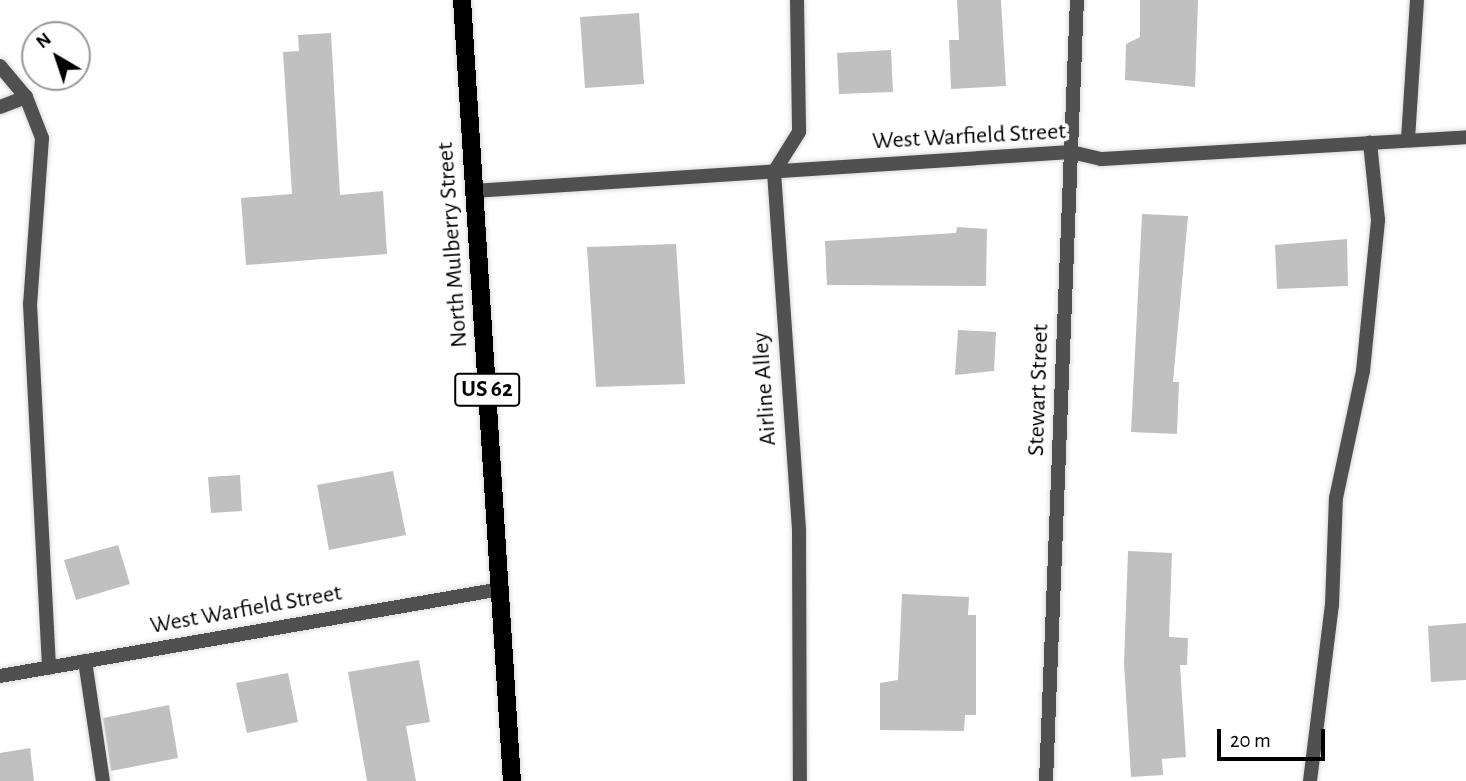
<!DOCTYPE html>
<style>
body{margin:0}
#map{position:relative;width:1466px;height:781px;overflow:hidden;background:#fff;font-family:"Alegreya Sans",sans-serif}
div>[style]{position:absolute}
.building>*{inset:0;background:#c0c0c0}
.roads{filter:drop-shadow(0 0 2px #dbdbdb) drop-shadow(0 0 2px #dbdbdb)}
.lane>*{height:14px;margin:-7px;padding:0 7px;transform-origin:7px;border-radius:7px;background:#505050}
.street>*{height:14px;margin:-7px;padding:0 7px;transform-origin:7px;border-radius:7px;background:#505050}
.primary>*{height:18px;margin:-9px;padding:0 9px;transform-origin:9px;border-radius:9px;background:#000}
span{translate:-50% -50%;white-space:nowrap;text-align:center;line-height:1.15;-webkit-text-stroke:7px #fff;paint-order:stroke}
.shield-label span{padding:2px 5px;background:#fff;border:2px solid;border-radius:5px;-webkit-text-stroke-width:0}
.shield-label{font-size:23px;color:#000;font-weight:700}
.street-label{font-size:24px;color:#000}
.north{position:absolute;left:21px;top:21px;width:70px;height:70px;box-sizing:border-box;background:#fff;border:2px solid #999;border-radius:50%;rotate:321deg;font-size:19px;font-weight:700;line-height:28px;text-align:center;color:#000}
.north::after{content:'';display:block;margin:auto;width:24px;height:32px;background:#000;clip-path:polygon(50% 0,100% 100%,50% 72%,0 100%)}
.scale{position:absolute;left:1217px;top:729px;width:108px;height:32px;box-sizing:border-box;border:4px solid #000;border-top:0;padding-left:9px;font-size:21px;line-height:24px;white-space:nowrap;color:#000;-webkit-text-stroke:5px #fff;paint-order:stroke}
</style>
<div id="map">
<div class="building">
<i style="clip-path:polygon(957px 0,1001px 0,1006px 86px,951px 89px,949px 40px,959px 40px)"></i>
<i style="clip-path:polygon(1140px 0,1198px 0,1195px 87px,1125px 80px,1126px 44px,1140px 37px)"></i>
<i style="clip-path:polygon(639px 13px,644px 84px,585px 88px,580px 17px)"></i>
<i style="clip-path:polygon(331px 33px,340px 195px,383px 191px,387px 254px,246px 265px,241px 198px,292px 194px,283px 52px,299px 51px,298px 35px)"></i>
<i style="clip-path:polygon(891px 50px,893px 92px,839px 94px,837px 53px)"></i>
<i style="clip-path:polygon(1142px 214px,1188px 216px,1173px 382px,1179px 382px,1177px 434px,1131px 432px)"></i>
<i style="clip-path:polygon(957px 227px,987px 229px,986px 286px,827px 285px,825px 241px,956px 233px)"></i>
<i style="clip-path:polygon(1347px 239px,1348px 286px,1277px 289px,1275px 245px)"></i>
<i style="clip-path:polygon(676px 244px,685px 384px,596px 387px,587px 247px)"></i>
<i style="clip-path:polygon(958px 330px,996px 332px,994px 371px,955px 375px)"></i>
<i style="clip-path:polygon(393px 471px,406px 535px,329px 550px,317px 485px)"></i>
<i style="clip-path:polygon(240px 475px,242px 511px,211px 513px,208px 477px)"></i>
<i style="clip-path:polygon(118px 545px,130px 584px,76px 600px,64px 560px)"></i>
<i style="clip-path:polygon(1128px 551px,1172px 553px,1169px 637px,1188px 638px,1187px 665px,1180px 665px,1186px 757px,1162px 759px,1163px 775px,1131px 777px,1124px 663px)"></i>
<i style="clip-path:polygon(902px 594px,969px 597px,968px 615px,976px 615px,976px 715px,965px 715px,964px 731px,880px 730px,880px 683px,898px 680px)"></i>
<i style="clip-path:polygon(1466px 623px,1466px 680px,1431px 682px,1428px 626px)"></i>
<i style="clip-path:polygon(419px 660px,430px 722px,406px 726px,416px 781px,367px 781px,348px 672px)"></i>
<i style="clip-path:polygon(288px 673px,298px 722px,247px 733px,236px 683px)"></i>
<i style="clip-path:polygon(169px 705px,178px 758px,111px 771px,103px 718px)"></i>
<i style="clip-path:polygon(30px 748px,34px 781px,0 781px,0 753px)"></i>
</div>
<div class="roads">
<div class="lane">
<i style="left:797px;top:0;width:132px;rotate:89.1deg"></i>
<i style="left:799px;top:132px;width:47px;rotate:122deg"></i>
<i style="left:774px;top:172px;width:360px;rotate:86deg"></i>
<i style="left:799px;top:531px;width:250px;rotate:89.8deg"></i>
<i style="left:0;top:107px;width:28px;rotate:-21deg"></i>
<i style="left:1408px;top:139px;width:139px;rotate:-86.3deg"></i>
<i style="left:1310px;top:781px;width:177px;rotate:-82.9deg"></i>
<i style="left:1332px;top:605px;width:107px;rotate:-87.9deg"></i>
<i style="left:1336px;top:498px;width:130px;rotate:-78deg"></i>
<i style="left:1363px;top:371px;width:152px;rotate:-84.3deg"></i>
<i style="left:1378px;top:220px;width:78px;rotate:-95.9deg"></i>
</div>
<div class="street">
<i style="left:0;top:66px;width:40px;rotate:50deg"></i>
<i style="left:26px;top:97px;width:44px;rotate:68.7deg"></i>
<i style="left:42px;top:138px;width:166px;rotate:94.1deg"></i>
<i style="left:30px;top:304px;width:364px;rotate:87deg"></i>
<i style="left:473px;top:191px;width:599px;rotate:-3.73deg"></i>
<i style="left:1071px;top:152px;width:31px;rotate:13deg"></i>
<i style="left:1101px;top:159px;width:366px;rotate:-3.4deg"></i>
<i style="left:85px;top:661px;width:121px;rotate:81.5deg"></i>
<i style="left:0;top:676px;width:508px;rotate:-9.85deg"></i>
<i style="left:1046px;top:781px;width:782px;rotate:-87.73deg"></i>
</div>
<div class="primary">
<i style="left:462px;top:0;width:783px;rotate:86.34deg"></i>
</div>
</div>
<div class="shield-label">
<span style="left:487px;top:390px">US 62</span>
</div>
<div class="street-label">
<span style="left:969px;top:137px;rotate:-3deg">West Warfield Street</span>
<span style="left:453px;top:245px;rotate:-94deg">North Mulberry Street</span>
<span style="left:765px;top:389px;rotate:-94deg">Airline Alley</span>
<span style="left:1039px;top:390px;rotate:-88deg">Stewart Street</span>
<span style="left:246px;top:610px;rotate:-10deg">West Warfield Street</span>
</div>
<div class="north">N</div>
<div class="scale">20 m</div>
</div>
